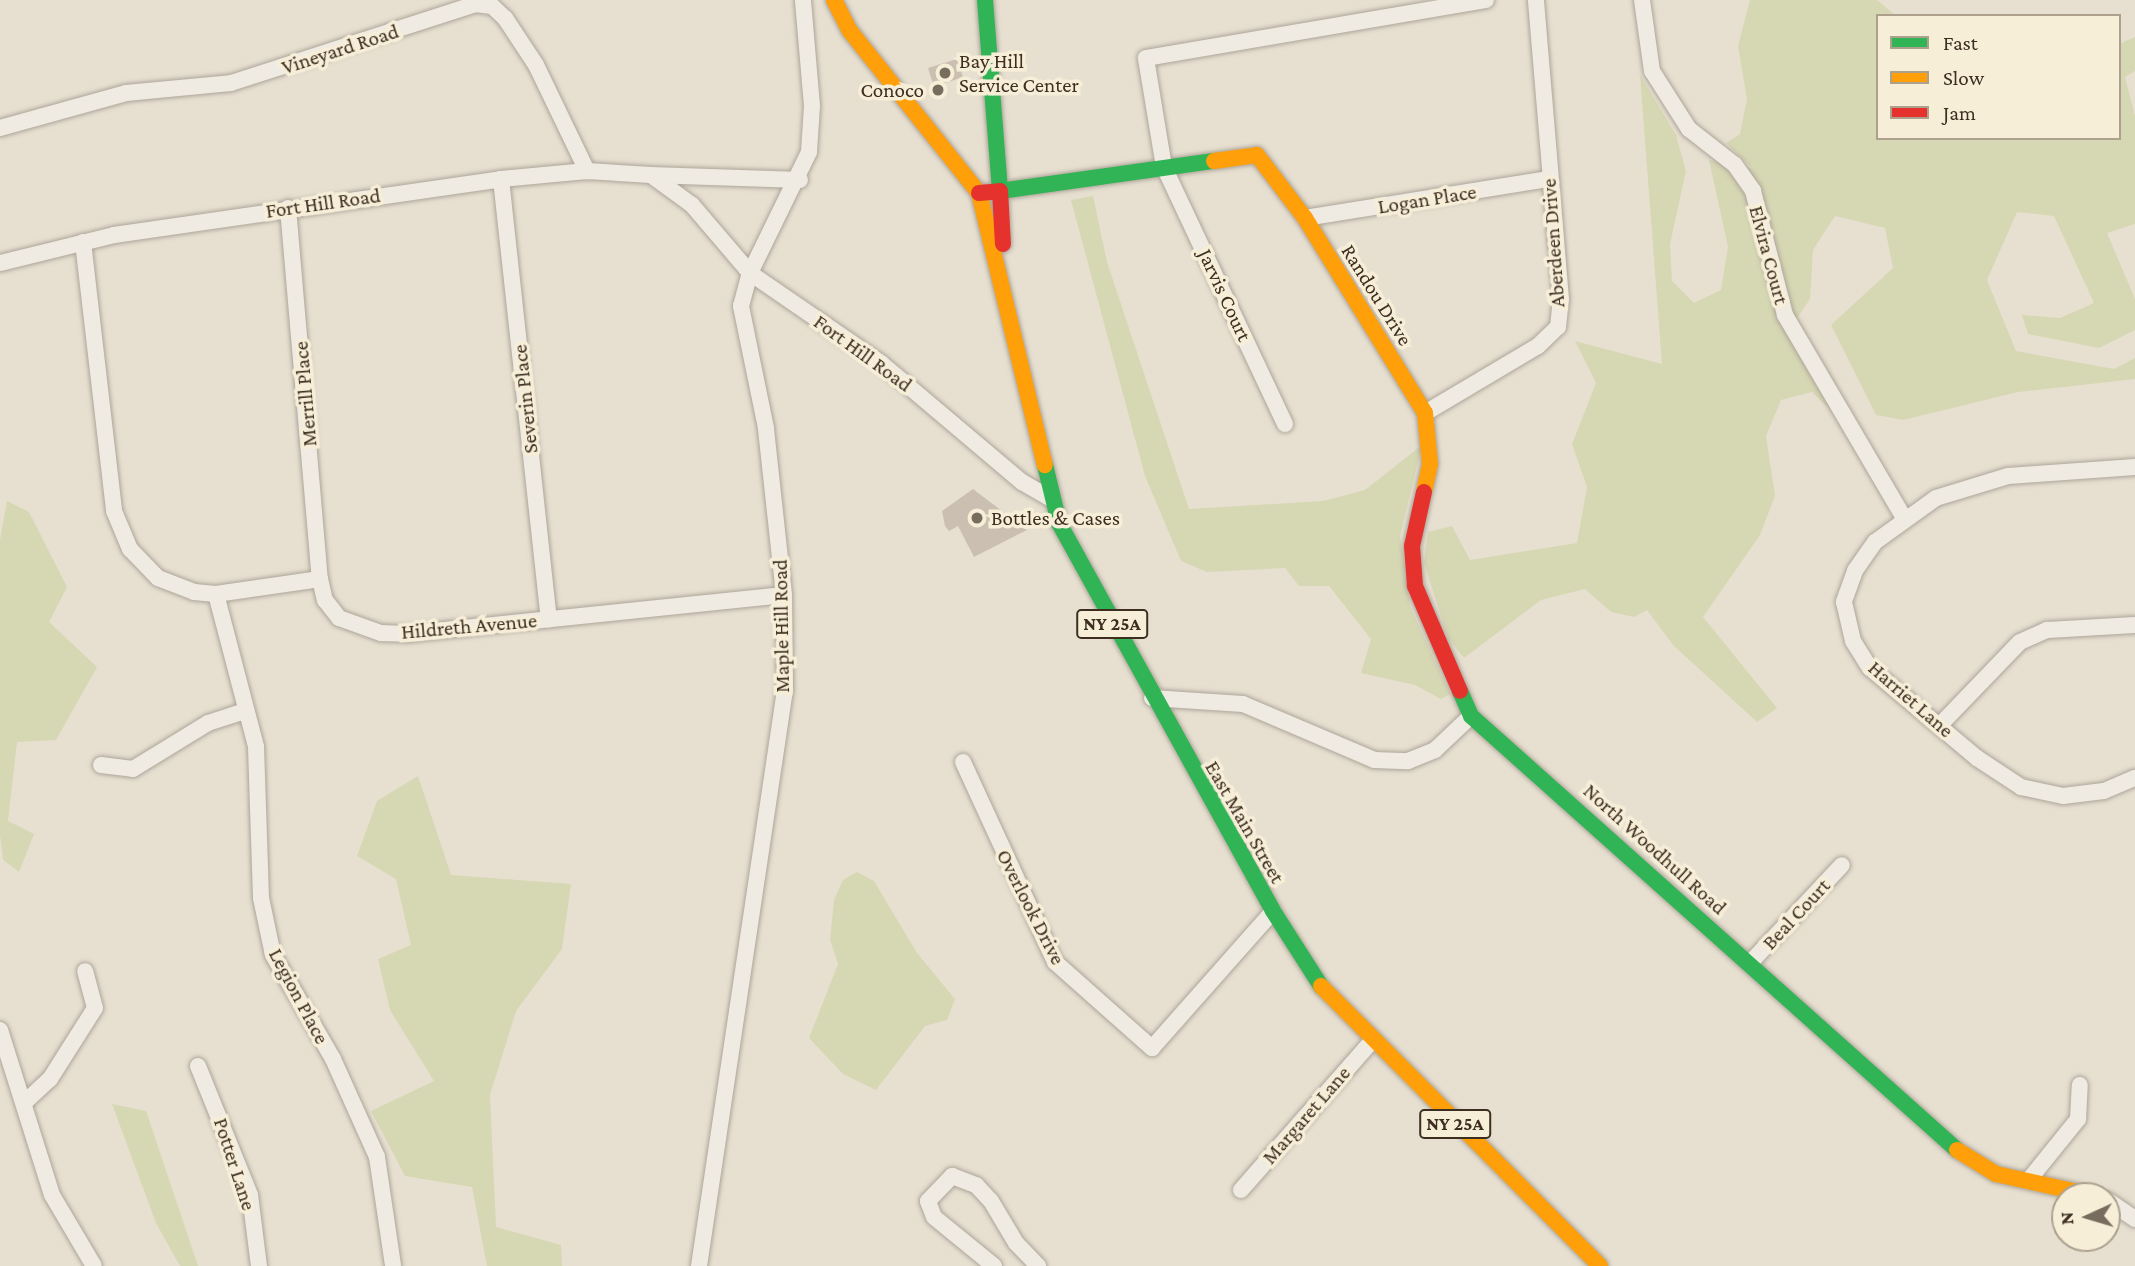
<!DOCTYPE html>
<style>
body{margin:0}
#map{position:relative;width:2135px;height:1266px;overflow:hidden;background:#e7e0d1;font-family:"Crimson Pro",serif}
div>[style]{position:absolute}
.green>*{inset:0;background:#d6d7b3}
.building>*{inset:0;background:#cbbfb2}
.roads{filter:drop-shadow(0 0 2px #ada599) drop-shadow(0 0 2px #ada599)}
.street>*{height:16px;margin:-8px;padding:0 8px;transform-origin:8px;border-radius:8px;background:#efebe3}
.fast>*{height:16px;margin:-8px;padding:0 8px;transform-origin:8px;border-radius:8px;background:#30b455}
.slow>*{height:16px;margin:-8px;padding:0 8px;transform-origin:8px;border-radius:8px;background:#ff9f0a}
.jam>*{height:16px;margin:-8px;padding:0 8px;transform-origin:8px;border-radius:8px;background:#e5322d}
.dots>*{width:19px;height:19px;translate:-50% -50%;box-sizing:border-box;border:4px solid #f7eed8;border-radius:50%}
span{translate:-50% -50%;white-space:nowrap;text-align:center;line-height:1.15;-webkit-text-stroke:7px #f7eed8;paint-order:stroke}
.shield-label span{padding:2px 5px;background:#f7eed8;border:2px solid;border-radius:5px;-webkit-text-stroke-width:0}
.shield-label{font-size:19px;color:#3d2e20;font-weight:700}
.street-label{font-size:21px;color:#3d2e20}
.poi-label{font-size:21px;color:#3d2e20}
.left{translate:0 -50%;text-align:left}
.right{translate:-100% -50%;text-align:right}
.legend{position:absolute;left:1876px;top:14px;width:245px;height:126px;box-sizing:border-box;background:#f7eed8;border:2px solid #ada18e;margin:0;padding:9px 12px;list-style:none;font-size:21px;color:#3d2e20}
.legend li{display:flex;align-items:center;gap:14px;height:35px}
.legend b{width:35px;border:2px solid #ada18e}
.north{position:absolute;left:2051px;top:1182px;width:70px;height:70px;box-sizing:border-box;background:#f7eed8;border:2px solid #ada18e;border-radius:50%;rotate:266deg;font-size:19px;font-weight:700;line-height:28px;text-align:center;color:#3d2e20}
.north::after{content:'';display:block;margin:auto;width:24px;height:32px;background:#786c5e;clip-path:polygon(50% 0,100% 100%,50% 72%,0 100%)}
</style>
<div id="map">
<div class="green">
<i style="clip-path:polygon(1750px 0,1877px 0,1896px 16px,1878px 16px,1878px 138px,2119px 138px,2119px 44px,2135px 37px,2135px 71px,2125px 77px,2135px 116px,2135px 224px,2107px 233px,2135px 299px,2135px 330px,2099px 348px,2028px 334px,2022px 315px,2060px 318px,2094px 303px,2054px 216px,2017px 212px,1987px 280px,2016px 351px,2114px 369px,2135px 358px,2135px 379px,2018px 392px,1903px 420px,1876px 415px,1831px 325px,1893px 268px,1885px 228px,1835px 216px,1813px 250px,1810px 299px,1797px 318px,1866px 445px,1812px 392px,1781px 400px,1766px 436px,1775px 496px,1760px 535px,1703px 617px,1777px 708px,1757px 722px,1673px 645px,1647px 610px,1634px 617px,1611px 612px,1585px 589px,1541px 600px,1464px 658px,1448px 638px,1424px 563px,1428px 532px,1452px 526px,1470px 560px,1577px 543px,1587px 487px,1572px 444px,1596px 383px,1575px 341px,1662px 364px,1640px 75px,1676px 135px,1686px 171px,1670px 244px,1672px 281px,1694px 303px,1721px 290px,1728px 247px,1709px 160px,1752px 168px,1726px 143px,1740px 134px,1747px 99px,1738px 46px)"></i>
<i style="clip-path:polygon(1093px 196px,1107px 262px,1189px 509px,1323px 501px,1365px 490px,1422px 445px,1400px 536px,1410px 606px,1450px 694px,1441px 699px,1415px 685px,1361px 673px,1371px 639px,1329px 586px,1299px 586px,1285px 568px,1207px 572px,1181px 561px,1145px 476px,1071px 200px)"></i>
<i style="clip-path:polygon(7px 501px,29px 512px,67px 587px,49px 622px,97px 667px,56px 740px,17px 742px,8px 821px,34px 834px,19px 872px,3px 860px,0 835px,0 540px)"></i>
<i style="clip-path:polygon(418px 776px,451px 875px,571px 884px,562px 949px,516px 1011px,490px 1095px,496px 1227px,561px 1245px,562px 1266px,487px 1266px,472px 1187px,405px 1176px,371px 1111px,434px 1081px,390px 1010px,378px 959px,411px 945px,396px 879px,357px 856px,377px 801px)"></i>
<i style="clip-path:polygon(857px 872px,874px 881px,917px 953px,955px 999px,947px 1020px,925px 1026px,876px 1090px,843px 1074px,809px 1038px,838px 964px,830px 940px,834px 900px,843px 880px)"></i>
<i style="clip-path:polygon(112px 1104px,146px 1111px,198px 1266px,180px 1266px,156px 1223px)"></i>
</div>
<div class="building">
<i style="clip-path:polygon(957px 59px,963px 77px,934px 87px,928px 68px)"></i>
<i style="clip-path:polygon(973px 489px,1027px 530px,974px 557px,958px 526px,949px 531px,945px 526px,942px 511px)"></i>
</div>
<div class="roads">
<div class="street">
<i style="left:1642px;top:0;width:72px;rotate:82deg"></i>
<i style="left:1652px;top:71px;width:69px;rotate:57.5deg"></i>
<i style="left:1689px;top:129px;width:58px;rotate:38deg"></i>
<i style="left:1735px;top:165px;width:32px;rotate:55deg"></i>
<i style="left:1753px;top:191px;width:128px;rotate:75.5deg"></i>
<i style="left:1785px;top:315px;width:235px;rotate:59.6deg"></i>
<i style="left:0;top:128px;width:131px;rotate:-15.5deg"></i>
<i style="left:126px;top:93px;width:105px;rotate:-5.4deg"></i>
<i style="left:231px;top:83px;width:256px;rotate:-17.9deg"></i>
<i style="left:475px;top:4px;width:17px;rotate:7deg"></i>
<i style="left:492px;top:6px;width:18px;rotate:43deg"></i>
<i style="left:505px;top:18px;width:56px;rotate:56.6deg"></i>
<i style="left:536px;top:65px;width:118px;rotate:64.3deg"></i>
<i style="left:651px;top:175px;width:149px;rotate:1.9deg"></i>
<i style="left:501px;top:179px;width:443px;rotate:83.8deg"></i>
<i style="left:288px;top:208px;width:372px;rotate:85.1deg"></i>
<i style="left:320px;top:579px;width:22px;rotate:77deg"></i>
<i style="left:325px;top:600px;width:23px;rotate:52deg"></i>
<i style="left:339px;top:618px;width:45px;rotate:19.7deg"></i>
<i style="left:381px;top:633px;width:25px;rotate:2deg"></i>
<i style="left:406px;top:634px;width:380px;rotate:-5.9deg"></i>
<i style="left:1305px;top:218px;width:247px;rotate:-9.1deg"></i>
<i style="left:83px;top:242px;width:271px;rotate:83.4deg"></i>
<i style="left:114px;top:511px;width:41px;rotate:67.2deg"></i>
<i style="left:130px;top:549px;width:40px;rotate:46deg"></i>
<i style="left:158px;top:578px;width:39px;rotate:21deg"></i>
<i style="left:194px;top:592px;width:22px;rotate:5deg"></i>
<i style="left:216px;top:594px;width:105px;rotate:-8.2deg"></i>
<i style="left:0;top:263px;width:117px;rotate:-13.8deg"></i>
<i style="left:114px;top:235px;width:391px;rotate:-8.2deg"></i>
<i style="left:501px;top:179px;width:86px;rotate:-5.3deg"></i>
<i style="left:587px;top:171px;width:64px;rotate:3.6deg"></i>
<i style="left:651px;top:175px;width:51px;rotate:36.2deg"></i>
<i style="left:692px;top:205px;width:89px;rotate:49.5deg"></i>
<i style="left:750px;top:273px;width:159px;rotate:34.5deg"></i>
<i style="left:881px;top:363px;width:185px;rotate:40.2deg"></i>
<i style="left:1022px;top:482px;width:32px;rotate:30deg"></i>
<i style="left:1425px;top:413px;width:131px;rotate:-30.7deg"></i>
<i style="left:1538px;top:346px;width:28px;rotate:-44deg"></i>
<i style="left:1558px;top:327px;width:28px;rotate:-84deg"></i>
<i style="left:1561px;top:299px;width:300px;rotate:-94.8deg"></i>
<i style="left:1285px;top:424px;width:284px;rotate:-115.2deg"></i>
<i style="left:1164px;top:167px;width:110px;rotate:-99.4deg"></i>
<i style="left:1146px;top:58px;width:345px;rotate:-9.7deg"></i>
<i style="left:2135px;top:467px;width:127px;rotate:175.9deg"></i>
<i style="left:2008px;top:476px;width:75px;rotate:163deg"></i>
<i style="left:1936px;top:498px;width:75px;rotate:144.2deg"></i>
<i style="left:1875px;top:542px;width:35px;rotate:125deg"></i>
<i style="left:1855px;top:571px;width:33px;rotate:110deg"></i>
<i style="left:1844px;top:602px;width:40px;rotate:77deg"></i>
<i style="left:1853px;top:641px;width:32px;rotate:58deg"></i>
<i style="left:1870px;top:668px;width:140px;rotate:40.1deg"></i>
<i style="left:1977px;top:758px;width:53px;rotate:33.4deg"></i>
<i style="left:2021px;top:787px;width:43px;rotate:12.1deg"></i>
<i style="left:2063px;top:796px;width:41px;rotate:-7deg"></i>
<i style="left:2104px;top:791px;width:34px;rotate:-23deg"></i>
<i style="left:216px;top:594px;width:158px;rotate:75.3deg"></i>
<i style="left:256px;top:747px;width:151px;rotate:88.1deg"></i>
<i style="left:261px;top:898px;width:58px;rotate:78.1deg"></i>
<i style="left:273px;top:955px;width:120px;rotate:60deg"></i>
<i style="left:333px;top:1059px;width:107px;rotate:65.8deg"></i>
<i style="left:377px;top:1157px;width:110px;rotate:81.6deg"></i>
<i style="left:1152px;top:698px;width:91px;rotate:3.8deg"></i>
<i style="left:1243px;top:704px;width:142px;rotate:23.1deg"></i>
<i style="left:1374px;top:760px;width:34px;rotate:2deg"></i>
<i style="left:1408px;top:761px;width:29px;rotate:-22deg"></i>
<i style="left:1435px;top:750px;width:50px;rotate:-43.4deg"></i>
<i style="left:1940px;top:725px;width:115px;rotate:-46.1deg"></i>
<i style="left:2020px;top:642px;width:30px;rotate:-24deg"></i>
<i style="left:2047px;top:630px;width:88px;rotate:-3.3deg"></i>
<i style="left:963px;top:762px;width:220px;rotate:65.3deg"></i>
<i style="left:1055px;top:962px;width:130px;rotate:41.6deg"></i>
<i style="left:1152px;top:1048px;width:183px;rotate:-48.5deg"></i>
<i style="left:101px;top:765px;width:32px;rotate:7deg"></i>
<i style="left:133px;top:769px;width:88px;rotate:-31.5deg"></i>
<i style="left:208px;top:723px;width:40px;rotate:-18deg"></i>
<i style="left:1750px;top:963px;width:134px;rotate:-46.8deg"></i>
<i style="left:0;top:1030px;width:173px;rotate:72.5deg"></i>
<i style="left:52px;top:1195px;width:82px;rotate:59.4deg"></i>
<i style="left:198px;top:1066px;width:139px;rotate:68deg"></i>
<i style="left:250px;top:1195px;width:72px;rotate:82.8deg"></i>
<i style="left:24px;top:1103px;width:35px;rotate:-43deg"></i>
<i style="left:50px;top:1079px;width:84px;rotate:-57.6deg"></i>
<i style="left:95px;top:1008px;width:38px;rotate:-105deg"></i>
<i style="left:2028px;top:1181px;width:80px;rotate:-51.1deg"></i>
<i style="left:2078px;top:1119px;width:34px;rotate:-87deg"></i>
<i style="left:1241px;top:1190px;width:198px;rotate:-48.7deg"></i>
<i style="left:2107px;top:1200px;width:34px;rotate:34deg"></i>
<i style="left:699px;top:1266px;width:582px;rotate:-81.51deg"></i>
<i style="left:785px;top:690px;width:95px;rotate:-90.6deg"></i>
<i style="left:784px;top:595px;width:168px;rotate:-96.2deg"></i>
<i style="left:766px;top:428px;width:125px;rotate:-101.6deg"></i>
<i style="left:741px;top:306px;width:34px;rotate:-75deg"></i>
<i style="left:750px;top:273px;width:135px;rotate:-64deg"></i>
<i style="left:809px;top:152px;width:46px;rotate:-86.3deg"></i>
<i style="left:812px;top:106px;width:106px;rotate:-94.9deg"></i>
<i style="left:994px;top:1266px;width:77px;rotate:-140.8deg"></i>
<i style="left:934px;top:1217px;width:17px;rotate:-111deg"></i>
<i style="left:928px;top:1201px;width:35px;rotate:-46deg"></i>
<i style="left:952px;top:1176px;width:26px;rotate:21deg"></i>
<i style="left:976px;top:1185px;width:22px;rotate:47deg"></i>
<i style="left:991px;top:1201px;width:49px;rotate:59.2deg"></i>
<i style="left:1016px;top:1243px;width:32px;rotate:46deg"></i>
</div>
<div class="fast">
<i style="left:985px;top:0;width:192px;rotate:85.5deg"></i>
<i style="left:1000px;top:191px;width:216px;rotate:-8deg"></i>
<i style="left:1045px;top:465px;width:60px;rotate:76.4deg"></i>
<i style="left:1059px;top:523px;width:443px;rotate:61.1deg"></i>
<i style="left:1273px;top:911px;width:89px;rotate:57.4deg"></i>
<i style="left:1460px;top:691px;width:27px;rotate:66deg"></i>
<i style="left:1471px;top:716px;width:652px;rotate:41.76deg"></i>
</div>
<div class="slow">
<i style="left:834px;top:0;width:35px;rotate:63deg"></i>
<i style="left:850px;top:31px;width:207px;rotate:51.5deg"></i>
<i style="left:979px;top:193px;width:280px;rotate:76.4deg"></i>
<i style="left:1214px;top:161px;width:43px;rotate:-7.9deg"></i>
<i style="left:1257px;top:155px;width:79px;rotate:52.7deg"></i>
<i style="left:1305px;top:218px;width:229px;rotate:58.4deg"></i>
<i style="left:1425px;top:413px;width:51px;rotate:84.4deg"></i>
<i style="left:1430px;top:464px;width:29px;rotate:102deg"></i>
<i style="left:1321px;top:986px;width:395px;rotate:45.1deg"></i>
<i style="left:1957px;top:1150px;width:46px;rotate:31.6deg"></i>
<i style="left:1996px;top:1174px;width:101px;rotate:12.5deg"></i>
</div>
<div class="jam">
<i style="left:979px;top:193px;width:21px;rotate:-5deg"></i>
<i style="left:1000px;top:191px;width:53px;rotate:86.8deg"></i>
<i style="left:1424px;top:492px;width:55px;rotate:102.5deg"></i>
<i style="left:1412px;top:546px;width:40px;rotate:85.7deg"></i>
<i style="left:1415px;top:586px;width:114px;rotate:66.8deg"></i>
</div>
</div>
<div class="dots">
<i style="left:945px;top:73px;background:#786c5e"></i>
<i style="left:938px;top:90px;background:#786c5e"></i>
<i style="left:977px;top:518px;background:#786c5e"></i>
</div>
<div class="shield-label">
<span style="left:1112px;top:624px">NY 25A</span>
<span style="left:1455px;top:1124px">NY 25A</span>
</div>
<div class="street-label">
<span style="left:340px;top:49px;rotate:-18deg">Vineyard Road</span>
<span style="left:1427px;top:199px;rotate:-9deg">Logan Place</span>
<span style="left:323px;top:203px;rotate:-8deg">Fort Hill Road</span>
<span style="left:1553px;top:243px;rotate:-94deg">Aberdeen Drive</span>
<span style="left:1769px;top:255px;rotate:75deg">Elvira Court</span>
<span style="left:1225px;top:295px;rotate:65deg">Jarvis Court</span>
<span style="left:1377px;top:295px;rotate:58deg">Randou Drive</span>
<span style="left:863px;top:353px;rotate:36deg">Fort Hill Road</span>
<span style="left:305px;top:394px;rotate:-95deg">Merrill Place</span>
<span style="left:525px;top:399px;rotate:-96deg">Severin Place</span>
<span style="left:469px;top:626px;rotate:-5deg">Hildreth Avenue</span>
<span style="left:781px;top:626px;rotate:-91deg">Maple Hill Road</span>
<span style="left:1911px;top:699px;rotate:41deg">Harriet Lane</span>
<span style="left:1245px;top:822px;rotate:60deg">East Main Street</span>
<span style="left:1655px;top:849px;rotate:42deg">North Woodhull Road</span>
<span style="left:1031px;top:907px;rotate:63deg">Overlook Drive</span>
<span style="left:1796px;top:914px;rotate:-47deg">Beal Court</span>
<span style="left:299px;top:996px;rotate:62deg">Legion Place</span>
<span style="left:1306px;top:1115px;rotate:-49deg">Margaret Lane</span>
<span style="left:235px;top:1164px;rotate:72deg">Potter Lane</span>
</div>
<div class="poi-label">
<span class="left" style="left:959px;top:73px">Bay Hill<br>Service Center</span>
<span class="right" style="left:924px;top:90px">Conoco</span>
<span class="left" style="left:991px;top:518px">Bottles &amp; Cases</span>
</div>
<ul class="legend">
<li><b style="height:9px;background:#30b455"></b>Fast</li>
<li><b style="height:9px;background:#ff9f0a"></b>Slow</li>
<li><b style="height:9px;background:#e5322d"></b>Jam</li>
</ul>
<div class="north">N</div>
</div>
